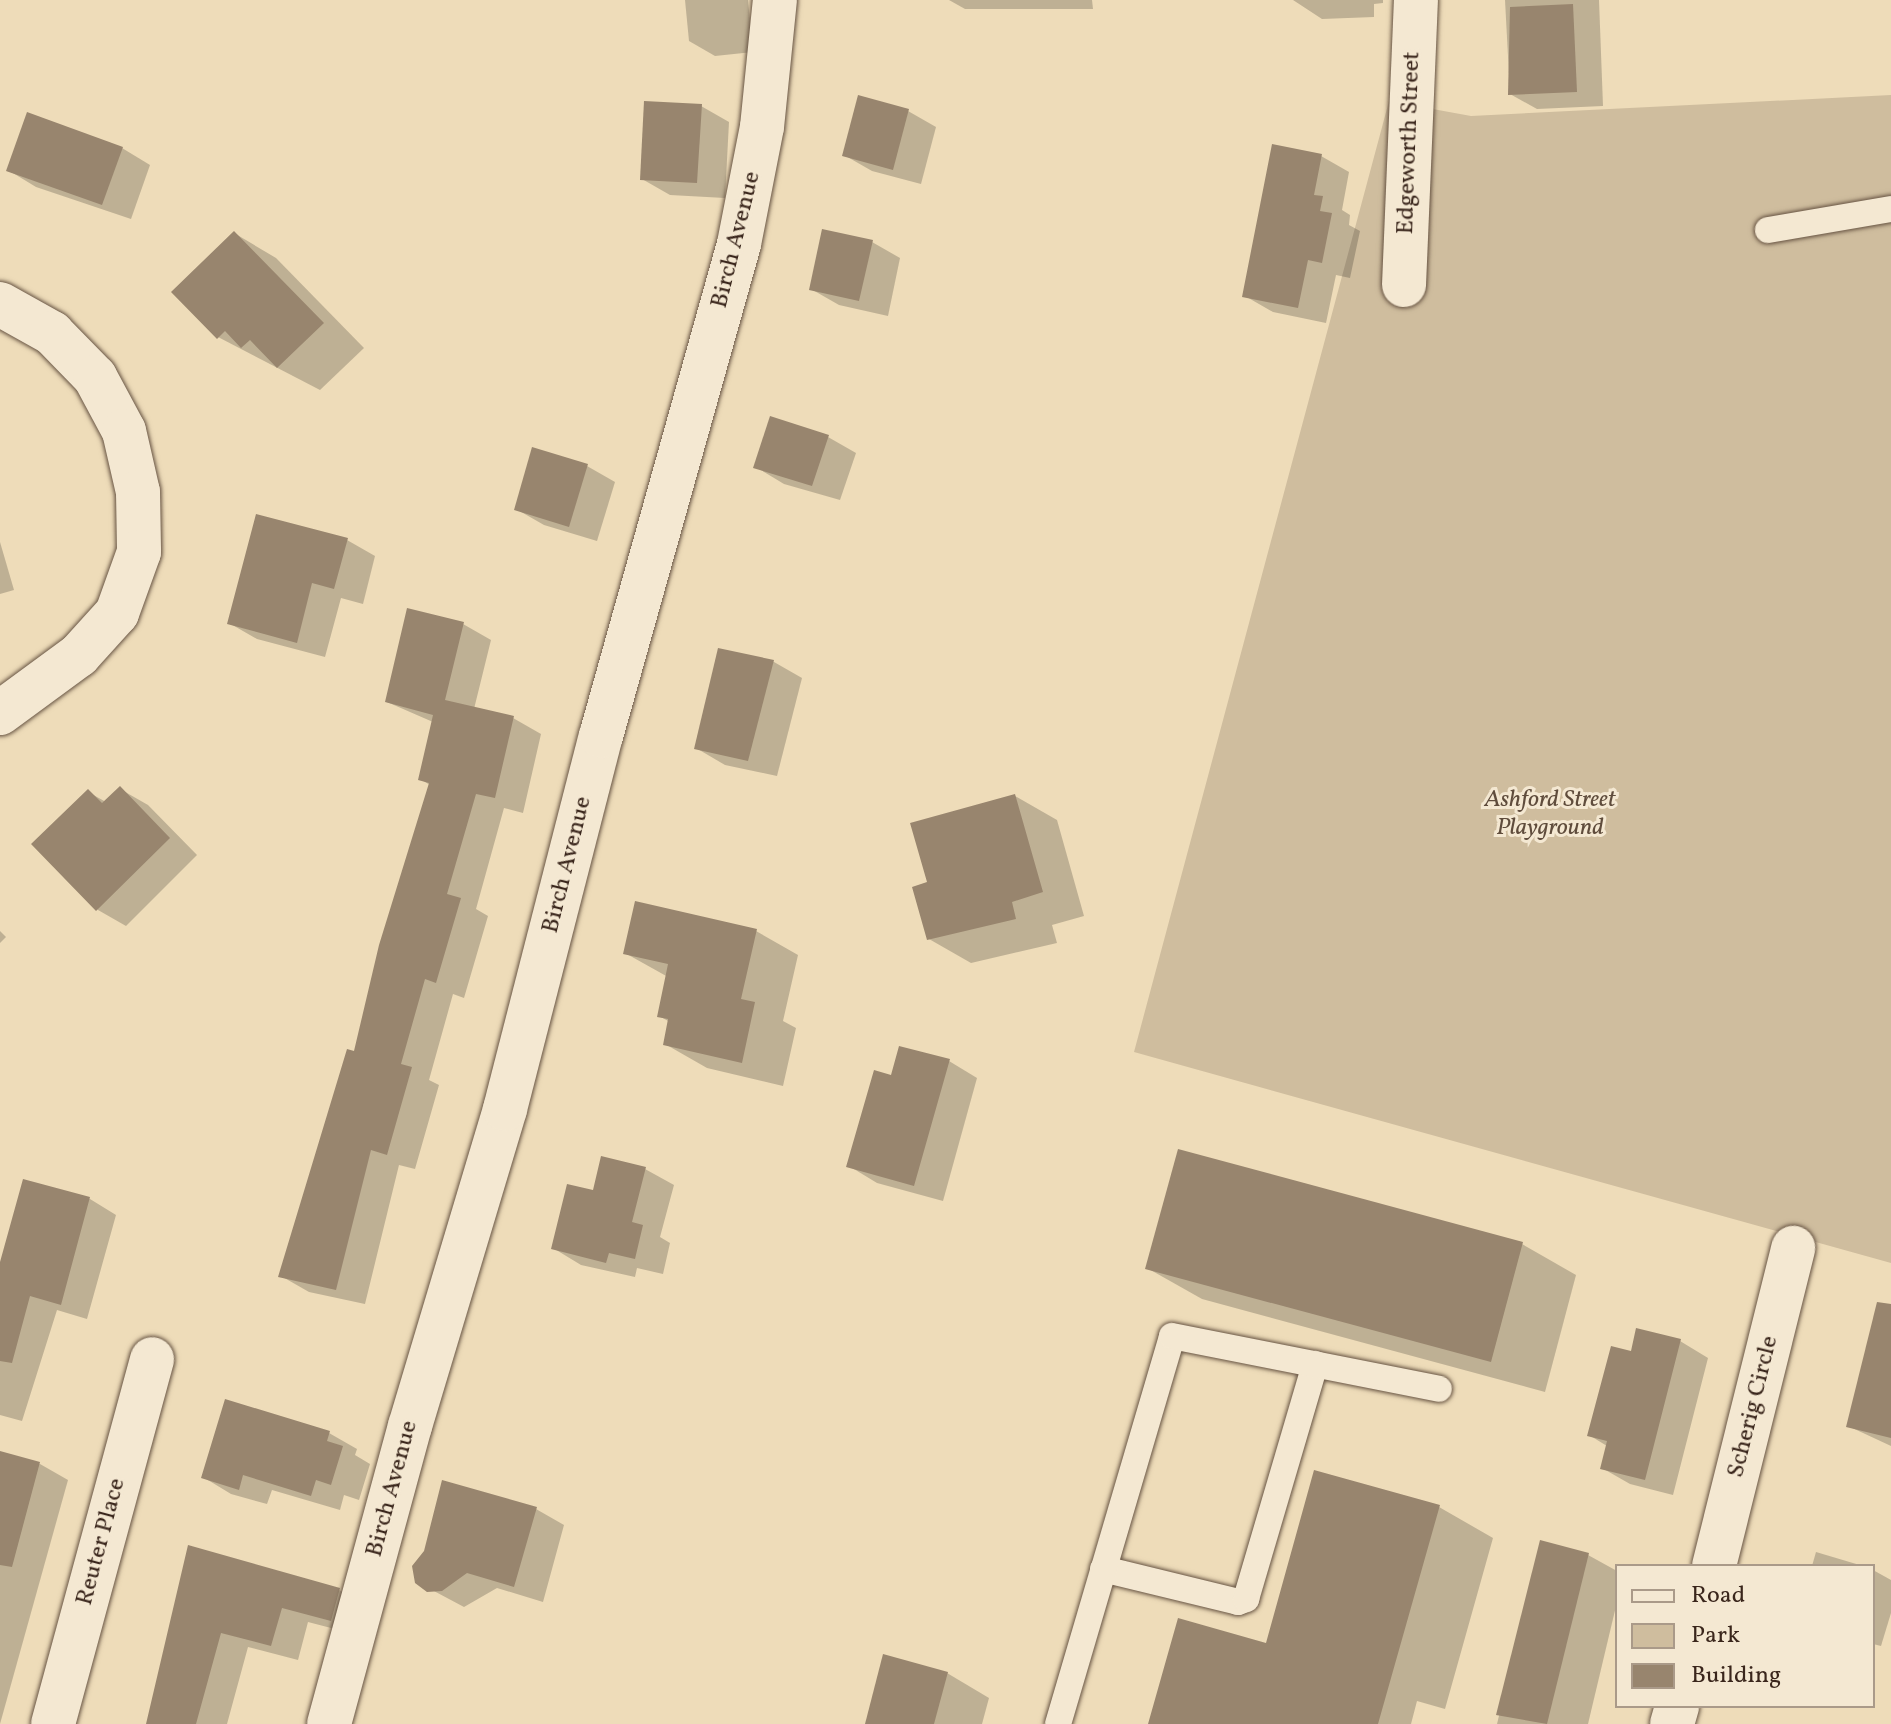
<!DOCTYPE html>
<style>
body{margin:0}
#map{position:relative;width:1891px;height:1724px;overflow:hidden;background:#eedcb9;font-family:Vollkorn,serif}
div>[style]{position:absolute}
.green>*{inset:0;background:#cfbd9e}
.shadow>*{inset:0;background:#0003}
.building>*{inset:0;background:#98856e}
.roads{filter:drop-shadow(0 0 2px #675443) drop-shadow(0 0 2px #675443)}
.service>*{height:26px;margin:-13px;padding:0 13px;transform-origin:13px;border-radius:13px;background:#f4e8d2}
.minor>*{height:44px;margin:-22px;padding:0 22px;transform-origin:22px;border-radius:22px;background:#f4e8d2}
span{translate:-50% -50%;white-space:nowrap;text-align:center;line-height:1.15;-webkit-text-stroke:6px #f4e8d2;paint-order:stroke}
.street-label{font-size:24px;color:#3a261c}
.park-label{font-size:24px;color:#5f4c3c;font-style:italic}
.legend{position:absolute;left:1615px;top:1564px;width:260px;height:144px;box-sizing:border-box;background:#f4e8d2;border:2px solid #aa9a89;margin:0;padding:10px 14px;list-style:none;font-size:24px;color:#3a261c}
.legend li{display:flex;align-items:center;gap:16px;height:40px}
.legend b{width:40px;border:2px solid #aa9a89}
</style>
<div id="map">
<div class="green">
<i style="clip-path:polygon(1891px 95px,1891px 1263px,1134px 1052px,1389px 101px,1471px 116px)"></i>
</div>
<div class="shadow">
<i style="clip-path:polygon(685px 0,748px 0,753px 52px,715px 56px,689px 41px)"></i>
<i style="clip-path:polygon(949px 0,1092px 0,1093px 9px,965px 9px)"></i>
<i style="clip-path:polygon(1293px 0,1383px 0,1383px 3px,1374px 4px,1374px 17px,1322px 19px)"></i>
<i style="clip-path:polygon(1505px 0,1599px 0,1603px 106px,1537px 109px,1510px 94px)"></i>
<i style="clip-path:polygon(701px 106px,729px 122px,725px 198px,670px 195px,642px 179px)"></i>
<i style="clip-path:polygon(908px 111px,936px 127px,921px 184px,872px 171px,844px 155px)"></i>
<i style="clip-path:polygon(122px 148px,150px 165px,131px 219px,36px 187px,8px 170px)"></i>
<i style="clip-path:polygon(1321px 156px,1349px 172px,1342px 210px,1350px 215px,1349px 225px,1360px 231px,1350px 278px,1336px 275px,1326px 323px,1273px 312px,1245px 296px)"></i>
<i style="clip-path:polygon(234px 233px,276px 258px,364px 348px,320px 390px,218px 337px)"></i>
<i style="clip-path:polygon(872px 242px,900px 258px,888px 316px,839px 305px,811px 289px)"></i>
<i style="clip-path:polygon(828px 437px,856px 453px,840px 500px,784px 484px,756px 467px)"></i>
<i style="clip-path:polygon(587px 466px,615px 482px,597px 541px,544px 525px,516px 509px)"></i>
<i style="clip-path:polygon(347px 540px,375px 556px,363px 604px,341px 598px,325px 657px,257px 639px,229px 623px)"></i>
<i style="clip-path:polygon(0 542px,14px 590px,0 594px)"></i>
<i style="clip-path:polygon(463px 624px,491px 640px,474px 709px,513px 718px,541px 734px,523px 813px,504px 808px,476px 909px,488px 916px,464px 998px,453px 994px,429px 1080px,439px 1085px,415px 1169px,399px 1165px,365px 1304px,309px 1292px,281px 1276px,355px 1053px,430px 785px,420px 779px,433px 722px,387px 702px)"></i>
<i style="clip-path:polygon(720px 651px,774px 662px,802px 678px,777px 776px,725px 765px,696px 748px)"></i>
<i style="clip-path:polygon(120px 789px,148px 805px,197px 855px,126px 926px,98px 910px,34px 844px,88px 792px,106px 802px)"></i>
<i style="clip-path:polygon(1015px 796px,1057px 820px,1084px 916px,1052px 925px,1057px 943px,971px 963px,929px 939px,929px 884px)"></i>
<i style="clip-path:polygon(0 931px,6px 937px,0 943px)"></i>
<i style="clip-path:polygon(756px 931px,798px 955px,783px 1021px,796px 1028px,783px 1086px,707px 1068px,665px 1044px,670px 1022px,659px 1016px,668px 977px,625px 953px)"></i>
<i style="clip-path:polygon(949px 1061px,977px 1078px,943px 1201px,877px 1183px,849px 1166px,892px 1078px)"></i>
<i style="clip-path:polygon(645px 1169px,674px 1185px,660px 1237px,670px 1243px,663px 1274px,637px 1268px,635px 1277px,581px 1265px,553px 1248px,594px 1192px)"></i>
<i style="clip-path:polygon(24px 1182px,90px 1199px,116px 1215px,87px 1319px,57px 1310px,22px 1421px,0 1415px,0 1270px)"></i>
<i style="clip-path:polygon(1522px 1244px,1576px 1275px,1545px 1392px,1202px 1299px,1147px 1268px)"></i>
<i style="clip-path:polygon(1680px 1341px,1708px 1358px,1673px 1495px,1630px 1484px,1602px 1468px,1607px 1446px,1589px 1435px,1632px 1353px)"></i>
<i style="clip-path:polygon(1891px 1377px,1891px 1446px,1848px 1426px)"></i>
<i style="clip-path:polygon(329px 1433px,357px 1449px,355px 1455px,370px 1464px,359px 1500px,344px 1495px,340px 1510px,272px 1490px,267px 1504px,231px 1494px,203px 1477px)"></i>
<i style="clip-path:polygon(0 1453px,40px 1464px,68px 1480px,0 1724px)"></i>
<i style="clip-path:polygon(1439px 1507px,1493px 1538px,1445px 1709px,1417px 1701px,1411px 1724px,1150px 1724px,1267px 1645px)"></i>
<i style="clip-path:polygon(536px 1509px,564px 1525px,543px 1602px,497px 1588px,464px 1607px,417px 1582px)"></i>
<i style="clip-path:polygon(1541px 1543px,1588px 1555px,1617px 1571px,1617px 1602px,1588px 1724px,1497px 1724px)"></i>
<i style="clip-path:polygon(190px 1548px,339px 1590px,366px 1605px,358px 1635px,308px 1622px,298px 1660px,248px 1647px,227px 1724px,149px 1724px)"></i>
<i style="clip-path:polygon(1816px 1552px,1863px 1566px,1812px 1566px)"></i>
<i style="clip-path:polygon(1873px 1570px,1891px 1580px,1891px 1613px,1881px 1646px,1873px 1644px)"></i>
<i style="clip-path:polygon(947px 1673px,989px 1698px,982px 1724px,866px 1724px)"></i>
</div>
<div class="building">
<i style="clip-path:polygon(1573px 4px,1577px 92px,1508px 95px,1510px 7px)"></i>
<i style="clip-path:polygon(858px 95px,909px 109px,893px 170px,842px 156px)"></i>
<i style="clip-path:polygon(644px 101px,702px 104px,697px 183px,640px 180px)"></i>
<i style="clip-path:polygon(27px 112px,123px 147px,102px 205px,6px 171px)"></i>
<i style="clip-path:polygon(1272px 144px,1322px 154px,1314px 195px,1323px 196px,1320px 211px,1332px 213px,1322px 263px,1308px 260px,1298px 308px,1242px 297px)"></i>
<i style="clip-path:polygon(822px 229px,873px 240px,859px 301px,809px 290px)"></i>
<i style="clip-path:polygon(234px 231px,324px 323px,277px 368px,250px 340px,241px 348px,225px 331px,217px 339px,171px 292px)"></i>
<i style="clip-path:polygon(770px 416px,829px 435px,812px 486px,753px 468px)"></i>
<i style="clip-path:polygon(532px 447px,588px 464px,569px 527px,514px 510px)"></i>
<i style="clip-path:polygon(256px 514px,348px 538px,334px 589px,312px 583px,297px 643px,227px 624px)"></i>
<i style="clip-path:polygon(407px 608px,464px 622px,445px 700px,514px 716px,495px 798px,476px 794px,447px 894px,461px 898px,436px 983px,425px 979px,401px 1064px,412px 1067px,387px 1155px,371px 1150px,336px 1290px,278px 1277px,347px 1049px,354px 1051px,379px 945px,429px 783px,418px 780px,433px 715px,385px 702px)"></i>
<i style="clip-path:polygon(718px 648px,774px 660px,748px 761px,694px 749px)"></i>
<i style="clip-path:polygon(120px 786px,170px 838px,96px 911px,31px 844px,88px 789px,102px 803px)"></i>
<i style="clip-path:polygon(1015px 794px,1043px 892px,1012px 902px,1016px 919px,927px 940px,912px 887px,927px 882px,910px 823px)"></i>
<i style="clip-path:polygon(635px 901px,757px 929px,741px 999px,755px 1002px,742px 1063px,663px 1045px,668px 1019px,657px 1017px,668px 964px,623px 954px)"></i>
<i style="clip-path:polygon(899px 1046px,950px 1059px,914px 1186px,846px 1167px,874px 1070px,891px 1075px)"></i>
<i style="clip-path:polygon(1178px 1149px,1523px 1242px,1491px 1362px,1145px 1269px)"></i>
<i style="clip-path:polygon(601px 1156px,646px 1167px,632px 1222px,643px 1225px,635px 1259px,609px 1253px,606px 1263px,551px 1249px,567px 1184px,593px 1190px)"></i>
<i style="clip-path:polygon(23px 1179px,90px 1197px,61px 1305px,30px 1296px,12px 1363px,0 1361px,0 1262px)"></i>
<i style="clip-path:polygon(1877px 1302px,1891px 1304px,1891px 1438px,1846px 1427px)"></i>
<i style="clip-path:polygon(1636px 1328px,1681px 1339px,1645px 1480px,1600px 1469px,1607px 1441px,1587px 1436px,1611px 1346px,1631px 1351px)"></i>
<i style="clip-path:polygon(225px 1399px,330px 1431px,327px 1441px,343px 1446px,331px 1485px,316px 1480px,311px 1496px,243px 1475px,239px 1490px,201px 1478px)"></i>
<i style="clip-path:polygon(0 1451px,40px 1462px,12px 1567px,0 1565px)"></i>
<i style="clip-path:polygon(1314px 1470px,1440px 1505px,1378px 1724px,1148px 1724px,1178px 1618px,1266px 1643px)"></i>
<i style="clip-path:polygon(442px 1480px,537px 1507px,514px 1587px,467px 1573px,442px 1591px,427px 1592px,415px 1583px,412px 1566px,424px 1551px)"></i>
<i style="clip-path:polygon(1540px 1540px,1589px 1553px,1547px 1724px,1496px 1715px)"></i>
<i style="clip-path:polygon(188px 1545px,340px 1588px,331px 1621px,282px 1608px,271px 1646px,221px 1633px,196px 1724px,146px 1724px)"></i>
<i style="clip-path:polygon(883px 1654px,948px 1672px,934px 1724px,865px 1724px)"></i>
</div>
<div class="roads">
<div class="service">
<i style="left:1768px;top:230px;width:125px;rotate:-9.7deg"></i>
<i style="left:1103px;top:1569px;width:139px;rotate:13.7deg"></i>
<i style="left:1238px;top:1602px;width:9px;rotate:-21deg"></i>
<i style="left:1246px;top:1599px;width:245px;rotate:-73.6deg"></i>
<i style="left:1058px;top:1724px;width:404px;rotate:-73.6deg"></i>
<i style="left:1172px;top:1336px;width:272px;rotate:11.2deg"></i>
</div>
<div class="minor">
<i style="left:1404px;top:285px;width:285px;rotate:-87.6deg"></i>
<i style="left:0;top:304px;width:60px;rotate:29.1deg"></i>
<i style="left:52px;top:333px;width:62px;rotate:45.7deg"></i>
<i style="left:95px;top:377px;width:61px;rotate:61.8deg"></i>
<i style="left:124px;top:431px;width:63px;rotate:77.1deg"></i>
<i style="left:138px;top:492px;width:60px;rotate:89deg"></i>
<i style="left:139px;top:552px;width:65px;rotate:109.8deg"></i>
<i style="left:117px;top:613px;width:57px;rotate:132.1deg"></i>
<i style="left:79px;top:655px;width:98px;rotate:143.7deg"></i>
<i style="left:1714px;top:1566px;width:328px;rotate:-76deg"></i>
<i style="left:53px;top:1724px;width:378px;rotate:-74.8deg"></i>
<i style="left:329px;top:1724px;width:309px;rotate:-74.8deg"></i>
<i style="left:410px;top:1426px;width:331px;rotate:-73.3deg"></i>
<i style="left:505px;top:1109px;width:385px;rotate:-75.6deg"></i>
<i style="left:601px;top:736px;width:511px;rotate:-74.33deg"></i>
<i style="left:739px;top:244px;width:119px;rotate:-78.9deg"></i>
<i style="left:762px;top:127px;width:128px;rotate:-84.2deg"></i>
<i style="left:1672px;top:1724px;width:19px;rotate:-74deg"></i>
</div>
</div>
<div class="street-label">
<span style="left:1410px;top:143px;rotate:-88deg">Edgeworth Street</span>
<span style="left:737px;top:240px;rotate:-76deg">Birch Avenue</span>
<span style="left:568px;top:865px;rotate:-76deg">Birch Avenue</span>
<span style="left:1754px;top:1407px;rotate:-76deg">Scherig Circle</span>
<span style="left:393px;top:1489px;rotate:-75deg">Birch Avenue</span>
<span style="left:102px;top:1542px;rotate:-75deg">Reuter Place</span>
</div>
<div class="park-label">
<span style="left:1550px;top:815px">Ashford Street<br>Playground</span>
</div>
<ul class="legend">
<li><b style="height:10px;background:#f4e8d2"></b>Road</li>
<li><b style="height:22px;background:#cfbd9e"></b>Park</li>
<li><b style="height:22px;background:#98856e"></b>Building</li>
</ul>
</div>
